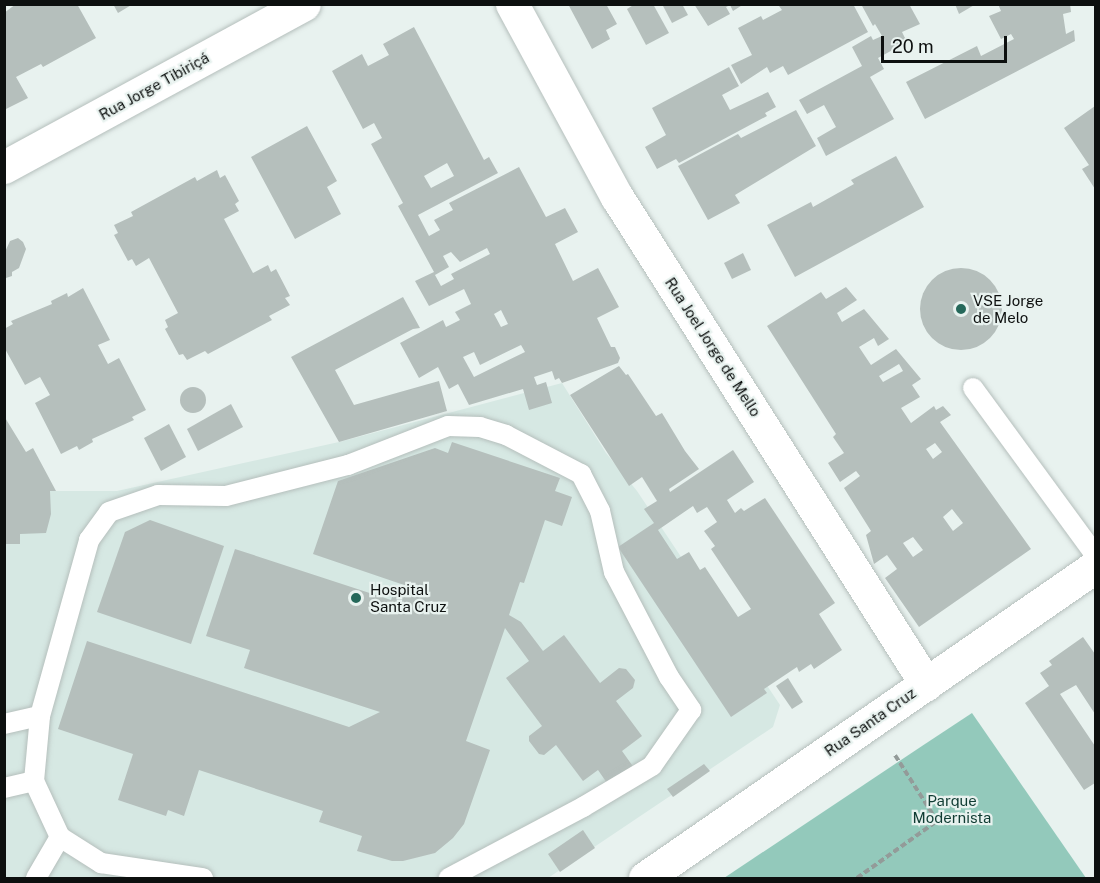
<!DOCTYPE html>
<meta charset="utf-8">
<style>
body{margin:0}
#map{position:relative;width:1100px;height:883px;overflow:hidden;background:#e8f2ef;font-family:"Public Sans",sans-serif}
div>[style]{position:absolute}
.built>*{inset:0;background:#d6e8e3}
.green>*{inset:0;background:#93c9bb}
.building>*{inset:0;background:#b5bfbc}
.round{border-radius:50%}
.path>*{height:4px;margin-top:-2px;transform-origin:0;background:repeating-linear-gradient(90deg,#939b99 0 6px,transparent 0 9px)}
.roads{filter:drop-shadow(0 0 2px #b5bfbc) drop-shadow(0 0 2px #b5bfbc)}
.service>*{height:20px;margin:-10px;padding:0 10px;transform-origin:10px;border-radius:10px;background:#fff}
.minor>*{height:33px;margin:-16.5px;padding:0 16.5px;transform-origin:16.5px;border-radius:16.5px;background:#fff}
.tertiary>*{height:33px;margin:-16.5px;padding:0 16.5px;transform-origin:16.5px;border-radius:16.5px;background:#fff}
.dots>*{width:16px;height:16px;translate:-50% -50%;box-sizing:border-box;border:3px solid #e8f2ef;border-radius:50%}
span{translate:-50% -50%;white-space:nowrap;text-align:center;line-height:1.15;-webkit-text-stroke:4.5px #e8f2ef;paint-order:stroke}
.street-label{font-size:15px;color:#0d100f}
.poi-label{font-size:15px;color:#0d100f}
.left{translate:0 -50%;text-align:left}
.park-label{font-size:15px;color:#103c33}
.frame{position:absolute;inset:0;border:6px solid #0d100f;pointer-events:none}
.scale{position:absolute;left:881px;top:36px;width:126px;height:27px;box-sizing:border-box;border:3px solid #0d100f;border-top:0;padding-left:8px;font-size:18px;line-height:21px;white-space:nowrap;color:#0d100f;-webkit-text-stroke:4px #e8f2ef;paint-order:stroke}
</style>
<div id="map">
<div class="built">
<i style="clip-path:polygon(562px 383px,606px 453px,637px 491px,780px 705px,773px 727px,548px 878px,5px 878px,4px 491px,117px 491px,339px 442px)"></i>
</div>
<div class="green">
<i style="clip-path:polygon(972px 713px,1086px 878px,724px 878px,922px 746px)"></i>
</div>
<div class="building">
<i style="clip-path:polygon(16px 4px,77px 4px,96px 38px,43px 67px,41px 64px,16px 77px,28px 98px,4px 110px,4px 13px)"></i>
<i style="clip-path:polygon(113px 4px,133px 4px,118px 13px)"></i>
<i style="clip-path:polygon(568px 4px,606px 4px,617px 24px,606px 30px,610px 39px,592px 49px)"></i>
<i style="clip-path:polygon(635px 4px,653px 4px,669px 33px,646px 45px,627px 9px)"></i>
<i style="clip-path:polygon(662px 4px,682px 4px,688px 15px,672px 23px)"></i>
<i style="clip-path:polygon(694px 4px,744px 4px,733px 11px,730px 5px,726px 7px,730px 14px,708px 26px)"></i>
<i style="clip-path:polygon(782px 4px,853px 4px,868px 32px,788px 75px,783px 66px,770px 73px,767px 67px,741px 84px,731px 65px,752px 55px,738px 28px,761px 16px,763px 20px,782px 10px,779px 6px)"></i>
<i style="clip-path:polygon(861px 4px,909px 4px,920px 24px,902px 32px,907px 42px,878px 58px,884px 69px,870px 77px,894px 119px,826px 156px,817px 138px,836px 127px,824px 105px,807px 114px,799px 100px,862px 66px,852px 47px,871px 36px,873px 40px,882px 36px,875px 24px,873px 26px)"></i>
<i style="clip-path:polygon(955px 4px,976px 4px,959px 14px)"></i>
<i style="clip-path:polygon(998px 4px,1070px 4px,1071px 12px,1063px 14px,1066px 34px,1074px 30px,1075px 41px,925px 119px,906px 82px,977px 46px,981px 56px,1014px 39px,1011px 34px,1001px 39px,989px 16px,1001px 11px)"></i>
<i style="clip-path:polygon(evenodd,414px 27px,484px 160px,489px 157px,498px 173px,418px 215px,429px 236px,440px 230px,434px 220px,453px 210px,449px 203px,519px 167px,546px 217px,565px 208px,578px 232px,555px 244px,573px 281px,598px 268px,619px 307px,597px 318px,611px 347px,615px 347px,620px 358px,618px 363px,562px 383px,559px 378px,555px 380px,552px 371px,534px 377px,537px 385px,546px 382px,552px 403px,529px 410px,523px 389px,469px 405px,458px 384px,449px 389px,438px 367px,419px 378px,400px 343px,443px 320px,446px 327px,460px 320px,455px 312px,471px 304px,464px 289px,429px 306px,415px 281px,434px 272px,398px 206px,403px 203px,371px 144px,382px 138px,374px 123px,363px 129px,332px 71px,362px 54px,368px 66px,389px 55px,383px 44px,414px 27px,447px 163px,454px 176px,431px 188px,424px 176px,447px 163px,414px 27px,487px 248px,490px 254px,451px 274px,454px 279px,441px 286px,435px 275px,449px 267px,443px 256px,451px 252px,460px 262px,487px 248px,414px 27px,501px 310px,508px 324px,501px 327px,494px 314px,501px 310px,414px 27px,521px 345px,525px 352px,474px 377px,463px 357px,474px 352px,480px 365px,521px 345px)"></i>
<i style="clip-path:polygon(729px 67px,739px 86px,722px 95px,730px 110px,768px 92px,776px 107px,765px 113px,767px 116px,679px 163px,676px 159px,657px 169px,645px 147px,666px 135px,652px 108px)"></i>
<i style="clip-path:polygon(1095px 106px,1095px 189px,1082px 169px,1089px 165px,1064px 128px)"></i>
<i style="clip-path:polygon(796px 110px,816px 146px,735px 195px,740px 203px,708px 220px,678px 166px,738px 134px,741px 138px)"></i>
<i style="clip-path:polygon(307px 126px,337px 181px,327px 187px,341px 214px,295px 239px,251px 157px)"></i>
<i style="clip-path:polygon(896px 156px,924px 207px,795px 277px,767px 225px,811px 202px,813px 207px,854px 184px,851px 180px)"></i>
<i style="clip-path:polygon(217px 170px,220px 178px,225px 175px,239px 201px,235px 204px,239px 211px,224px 219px,253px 273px,268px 265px,271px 272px,276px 269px,290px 296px,285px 298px,290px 305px,269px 316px,272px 320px,208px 354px,205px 351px,187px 360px,183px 354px,179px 355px,165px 329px,168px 327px,165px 320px,178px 313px,149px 258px,136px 266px,132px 259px,128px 261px,114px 235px,118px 233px,114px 225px,133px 216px,131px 212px,195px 177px,197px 181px)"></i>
<i style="clip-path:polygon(18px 238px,23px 242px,26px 249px,19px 268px,12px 272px,12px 276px,6px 278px,4px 254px,10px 241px)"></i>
<i style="clip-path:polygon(743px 253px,751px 270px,732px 279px,724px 263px)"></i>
<i class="round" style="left:920px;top:268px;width:82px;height:82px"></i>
<i style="clip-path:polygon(evenodd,846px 287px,857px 300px,837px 313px,842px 322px,864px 309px,889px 339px,878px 346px,874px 338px,859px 347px,871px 365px,896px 349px,921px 379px,912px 385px,920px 397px,901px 408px,911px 423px,934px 406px,936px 410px,943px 406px,951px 415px,940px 422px,1031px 549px,919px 627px,885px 578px,897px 569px,887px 555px,874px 564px,866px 535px,871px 531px,844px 488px,860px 476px,856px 471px,840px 482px,828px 463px,844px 453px,833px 437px,836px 434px,767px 326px,821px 292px,826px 299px,846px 287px,899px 364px,903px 371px,883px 382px,879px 376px,899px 364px,846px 287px,935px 443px,942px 452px,933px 459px,926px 449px,935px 443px,846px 287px,952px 509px,963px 523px,953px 531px,943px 517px,952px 509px,846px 287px,913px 537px,923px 550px,913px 557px,903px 543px,913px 537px)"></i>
<i style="clip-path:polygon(83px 288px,110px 340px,98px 345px,108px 364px,119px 358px,146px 410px,132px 417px,134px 420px,92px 439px,93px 442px,79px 450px,77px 446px,61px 454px,35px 403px,50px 395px,40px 377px,25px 385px,4px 347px,4px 329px,13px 324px,11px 321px,52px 304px,51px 301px,67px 293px,68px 297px)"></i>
<i style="clip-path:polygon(403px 297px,420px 328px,413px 329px,335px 370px,354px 405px,439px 381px,447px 411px,339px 442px,291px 357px)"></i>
<i style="clip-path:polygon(evenodd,619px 366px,626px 375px,628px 374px,656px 416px,662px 413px,685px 451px,699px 469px,669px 489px,670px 492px,733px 450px,754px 482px,727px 500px,735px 513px,741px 508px,744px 511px,765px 498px,835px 603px,819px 614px,842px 650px,814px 669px,811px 664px,799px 672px,797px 667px,764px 689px,767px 693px,731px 717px,618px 547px,654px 523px,644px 509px,657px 501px,642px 477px,629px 486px,570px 395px,619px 366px,693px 506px,697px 513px,707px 507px,717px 522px,704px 531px,715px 546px,711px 549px,751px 609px,738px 617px,705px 567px,700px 570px,689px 552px,677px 559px,658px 530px,693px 506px)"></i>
<i class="round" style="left:180px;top:387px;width:26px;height:26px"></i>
<i style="clip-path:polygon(231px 404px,243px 427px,198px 451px,187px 429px)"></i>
<i style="clip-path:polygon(4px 416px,26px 452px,33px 448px,56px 491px,50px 491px,51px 514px,46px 533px,20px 534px,20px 544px,4px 544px)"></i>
<i style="clip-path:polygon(169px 424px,186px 457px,161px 471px,144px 438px)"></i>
<i style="clip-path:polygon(452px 442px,560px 478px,555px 491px,572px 497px,562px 526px,545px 520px,524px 583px,520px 582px,509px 615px,521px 622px,543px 651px,564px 635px,600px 683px,619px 668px,626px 669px,635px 680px,633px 688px,616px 701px,642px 736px,622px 751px,632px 765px,632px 768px,607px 783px,598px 770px,583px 781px,556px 745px,544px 755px,539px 754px,529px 741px,529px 736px,542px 726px,506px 678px,529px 661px,505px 628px,466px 741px,490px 750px,464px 824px,453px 838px,435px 853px,403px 861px,392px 861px,357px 851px,362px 836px,319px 822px,323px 811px,199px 770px,184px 816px,168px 810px,166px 816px,118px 800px,133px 754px,58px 729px,87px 641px,349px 727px,380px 712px,244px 668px,250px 650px,206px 636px,235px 549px,391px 600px,395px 588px,405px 591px,407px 586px,313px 554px,338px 481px,435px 448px,448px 453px)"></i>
<i style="clip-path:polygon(150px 520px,224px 546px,191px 644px,97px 612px,125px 532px)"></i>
<i style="clip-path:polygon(1083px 637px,1095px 654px,1095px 714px,1076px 685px,1060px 694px,1095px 746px,1095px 783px,1084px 790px,1025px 703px,1049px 686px,1040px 673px,1052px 665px,1049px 661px)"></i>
<i style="clip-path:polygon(788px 678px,803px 702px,792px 709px,776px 686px)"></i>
<i style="clip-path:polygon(704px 764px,710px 771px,673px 797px,667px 789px)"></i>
<i style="clip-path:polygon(583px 830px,595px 848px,560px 872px,548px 854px)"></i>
</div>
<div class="path">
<i style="left:857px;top:878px;width:98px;rotate:-35.5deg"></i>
<i style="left:937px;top:821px;width:78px;rotate:-122.5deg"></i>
</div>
<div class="roads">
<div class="service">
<i style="left:973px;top:388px;width:208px;rotate:53.8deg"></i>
<i style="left:4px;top:724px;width:37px;rotate:-13deg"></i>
<i style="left:34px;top:781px;width:62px;rotate:65.1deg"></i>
<i style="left:60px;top:837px;width:49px;rotate:32.4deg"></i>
<i style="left:101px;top:863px;width:103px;rotate:8.4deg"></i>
<i style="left:4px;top:788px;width:31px;rotate:-13deg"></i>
<i style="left:34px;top:781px;width:65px;rotate:-84.7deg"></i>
<i style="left:40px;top:716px;width:183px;rotate:-74.4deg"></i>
<i style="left:89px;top:540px;width:34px;rotate:-54deg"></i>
<i style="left:109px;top:512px;width:52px;rotate:-19.1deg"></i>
<i style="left:158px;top:495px;width:68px;rotate:0.8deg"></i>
<i style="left:226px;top:496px;width:126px;rotate:-14.3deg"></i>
<i style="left:348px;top:465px;width:107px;rotate:-21.3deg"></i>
<i style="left:448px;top:426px;width:32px;rotate:2deg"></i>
<i style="left:480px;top:427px;width:27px;rotate:17deg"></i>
<i style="left:506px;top:435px;width:85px;rotate:27.5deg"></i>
<i style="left:581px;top:474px;width:42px;rotate:62.8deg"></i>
<i style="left:600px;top:511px;width:63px;rotate:77.1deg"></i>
<i style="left:614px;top:572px;width:119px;rotate:62.4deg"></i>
<i style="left:669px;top:677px;width:40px;rotate:56deg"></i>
<i style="left:691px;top:710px;width:68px;rotate:124.9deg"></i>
<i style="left:652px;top:766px;width:80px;rotate:149.3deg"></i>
<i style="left:583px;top:807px;width:152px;rotate:152.1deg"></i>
<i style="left:36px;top:878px;width:48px;rotate:-59.7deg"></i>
</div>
<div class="minor">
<i style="left:512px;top:4px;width:220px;rotate:61.5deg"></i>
<i style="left:617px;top:197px;width:577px;rotate:57.6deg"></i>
<i style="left:4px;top:167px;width:341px;rotate:-28.5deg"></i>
</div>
<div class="tertiary">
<i style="left:645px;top:878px;width:548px;rotate:-34.68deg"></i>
</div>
</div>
<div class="dots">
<i style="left:961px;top:309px;background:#25685a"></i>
<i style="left:356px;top:598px;background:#25685a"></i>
</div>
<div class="street-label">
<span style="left:154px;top:86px;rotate:-29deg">Rua Jorge Tibiriçá</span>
<span style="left:713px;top:347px;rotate:57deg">Rua Joel Jorge de Mello</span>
<span style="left:870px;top:722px;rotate:-35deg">Rua Santa Cruz</span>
</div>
<div class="poi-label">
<span class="left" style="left:973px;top:309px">VSE Jorge<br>de Melo</span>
<span class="left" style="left:370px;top:598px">Hospital<br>Santa Cruz</span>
</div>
<div class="park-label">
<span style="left:952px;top:809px">Parque<br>Modernista</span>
</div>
<div class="frame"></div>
<div class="scale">20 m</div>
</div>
